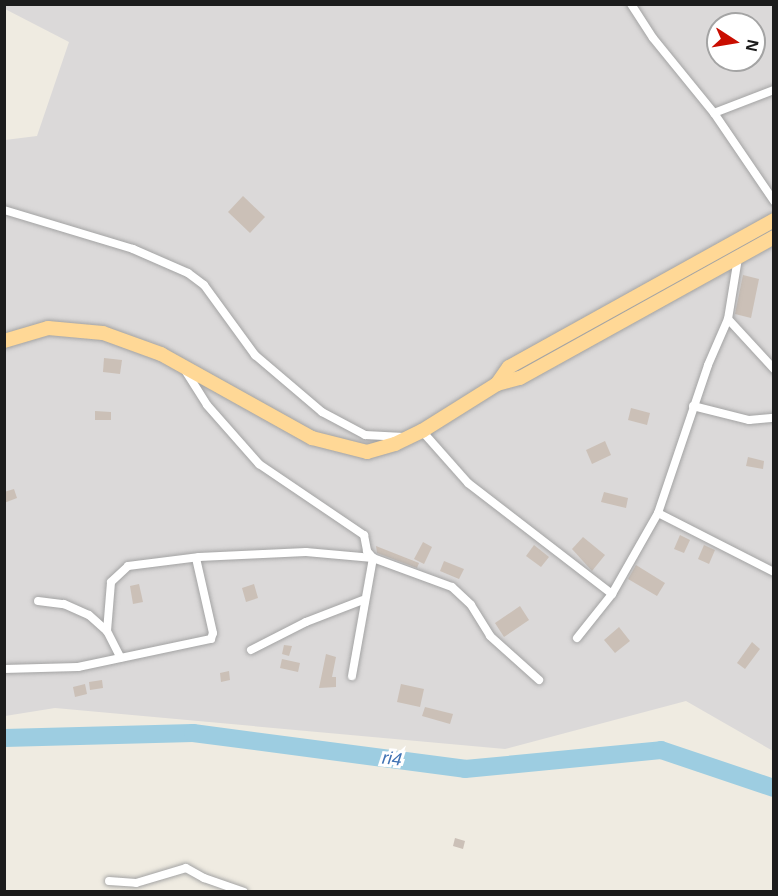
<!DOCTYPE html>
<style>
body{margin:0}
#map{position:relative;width:778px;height:896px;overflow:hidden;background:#efebe1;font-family:Arial,sans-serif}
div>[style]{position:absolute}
.residential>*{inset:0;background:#dbd9d9}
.river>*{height:18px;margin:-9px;padding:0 9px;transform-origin:9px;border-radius:9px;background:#9dcde1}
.building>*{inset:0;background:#cbc0b7}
.roads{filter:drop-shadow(0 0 2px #a3a3a3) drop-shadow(0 0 2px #a3a3a3)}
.street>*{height:8px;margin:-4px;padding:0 4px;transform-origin:4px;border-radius:4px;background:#fff}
.primary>*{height:14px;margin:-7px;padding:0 7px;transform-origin:7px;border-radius:7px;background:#ffd896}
span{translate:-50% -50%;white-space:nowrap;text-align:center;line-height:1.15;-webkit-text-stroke:6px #fff;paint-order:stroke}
.water-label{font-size:18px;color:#4173b4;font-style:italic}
.frame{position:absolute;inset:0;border:6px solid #1c1c1c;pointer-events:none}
.north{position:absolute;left:706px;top:12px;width:60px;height:60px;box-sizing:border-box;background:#fff;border:2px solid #a4a4a4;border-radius:50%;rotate:102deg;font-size:16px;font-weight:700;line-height:24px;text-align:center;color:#1c1c1c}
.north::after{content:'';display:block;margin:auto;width:21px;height:27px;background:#c90d00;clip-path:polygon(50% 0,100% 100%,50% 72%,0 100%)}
</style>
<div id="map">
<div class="residential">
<i style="clip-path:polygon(evenodd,5px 5px,773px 5px,773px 751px,686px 701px,505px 749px,55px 708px,5px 716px,5px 140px,37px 136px,69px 42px,5px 9px,5px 5px,718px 24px,754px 24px,754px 60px,718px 60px,718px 24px)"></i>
</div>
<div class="river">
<i style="left:4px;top:738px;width:189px;rotate:-1.5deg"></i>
<i style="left:193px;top:733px;width:274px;rotate:7.5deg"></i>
<i style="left:465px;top:769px;width:197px;rotate:-5.5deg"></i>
<i style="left:661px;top:750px;width:119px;rotate:18.6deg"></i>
</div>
<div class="building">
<i style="clip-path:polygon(243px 196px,265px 217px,250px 233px,228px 212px)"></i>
<i style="clip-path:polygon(743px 275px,759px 279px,751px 318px,735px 314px)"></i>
<i style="clip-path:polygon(104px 358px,122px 360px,120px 374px,103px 372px)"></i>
<i style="clip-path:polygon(631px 408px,650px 413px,647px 425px,628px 420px)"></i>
<i style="clip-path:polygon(95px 411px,111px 412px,111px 420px,95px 420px)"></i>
<i style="clip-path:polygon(605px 441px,611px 455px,592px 464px,586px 450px)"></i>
<i style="clip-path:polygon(748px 457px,764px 461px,763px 469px,746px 466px)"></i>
<i style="clip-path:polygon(14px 489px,17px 498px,4px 503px,4px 492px)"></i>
<i style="clip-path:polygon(604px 492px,628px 498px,626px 508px,601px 502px)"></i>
<i style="clip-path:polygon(680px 535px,690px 540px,684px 553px,674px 549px)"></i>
<i style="clip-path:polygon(583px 537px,605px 555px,592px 571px,572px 549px)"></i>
<i style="clip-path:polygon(423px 542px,432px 547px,424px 564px,414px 559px)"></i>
<i style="clip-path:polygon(534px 545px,549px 557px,541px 567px,526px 556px)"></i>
<i style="clip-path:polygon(704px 545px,715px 550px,709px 564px,698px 559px)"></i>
<i style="clip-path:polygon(376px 546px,419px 563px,417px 568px,377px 553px)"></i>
<i style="clip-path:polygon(444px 561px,464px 569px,459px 579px,440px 571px)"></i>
<i style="clip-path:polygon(636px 565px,665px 583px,657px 596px,628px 579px)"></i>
<i style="clip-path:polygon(139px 584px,143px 602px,133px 604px,130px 586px)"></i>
<i style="clip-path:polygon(254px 584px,258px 598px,246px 602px,242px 588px)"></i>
<i style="clip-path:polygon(520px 606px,529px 620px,504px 637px,495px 623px)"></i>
<i style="clip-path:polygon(619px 627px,630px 641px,615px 653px,604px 640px)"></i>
<i style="clip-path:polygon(752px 642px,760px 649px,745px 669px,737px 663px)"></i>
<i style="clip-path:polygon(284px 645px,292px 646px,289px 656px,282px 654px)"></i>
<i style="clip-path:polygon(326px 654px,336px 657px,332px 677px,336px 677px,336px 687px,319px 688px)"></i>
<i style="clip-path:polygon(282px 659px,300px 663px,298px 672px,280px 668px)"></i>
<i style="clip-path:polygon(229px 671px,230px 680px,221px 682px,220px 673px)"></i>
<i style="clip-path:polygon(102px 680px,103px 688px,90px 690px,89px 682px)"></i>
<i style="clip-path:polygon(85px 684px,87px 694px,75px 697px,73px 687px)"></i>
<i style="clip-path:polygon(401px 684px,424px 689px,420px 707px,397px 702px)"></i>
<i style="clip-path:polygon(425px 707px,453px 714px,450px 724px,422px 716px)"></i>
<i style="clip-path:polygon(455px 838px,465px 841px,463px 849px,453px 846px)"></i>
</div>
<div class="roads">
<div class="street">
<i style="left:631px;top:4px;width:40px;rotate:57.1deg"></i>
<i style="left:653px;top:38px;width:97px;rotate:50.9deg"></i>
<i style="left:714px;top:113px;width:107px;rotate:55.7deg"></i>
<i style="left:714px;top:113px;width:64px;rotate:-21deg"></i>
<i style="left:4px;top:210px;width:135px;rotate:16.8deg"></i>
<i style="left:133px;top:249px;width:60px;rotate:23.6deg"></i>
<i style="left:188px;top:273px;width:20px;rotate:37deg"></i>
<i style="left:204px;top:285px;width:87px;rotate:53.9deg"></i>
<i style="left:255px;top:355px;width:88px;rotate:40.4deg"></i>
<i style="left:322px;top:412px;width:49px;rotate:28.1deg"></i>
<i style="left:365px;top:435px;width:39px;rotate:3deg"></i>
<i style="left:738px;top:258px;width:62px;rotate:99.3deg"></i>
<i style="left:728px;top:319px;width:68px;rotate:47.4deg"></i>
<i style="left:185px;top:370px;width:41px;rotate:57.8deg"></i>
<i style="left:207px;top:405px;width:79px;rotate:48.6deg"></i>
<i style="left:259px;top:464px;width:127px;rotate:34.1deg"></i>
<i style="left:364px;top:535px;width:16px;rotate:79deg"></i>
<i style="left:367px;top:551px;width:9px;rotate:49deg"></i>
<i style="left:373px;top:558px;width:120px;rotate:100.1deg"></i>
<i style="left:693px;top:406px;width:58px;rotate:14deg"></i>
<i style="left:749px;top:420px;width:25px;rotate:-5deg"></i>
<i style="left:422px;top:431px;width:69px;rotate:48.5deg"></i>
<i style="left:468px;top:483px;width:182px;rotate:37.6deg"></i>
<i style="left:612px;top:594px;width:93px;rotate:-60.4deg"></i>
<i style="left:658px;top:513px;width:156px;rotate:-71.3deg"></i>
<i style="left:708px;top:365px;width:50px;rotate:-66.5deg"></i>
<i style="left:658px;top:513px;width:130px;rotate:27deg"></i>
<i style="left:38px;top:601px;width:26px;rotate:7deg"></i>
<i style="left:64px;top:604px;width:27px;rotate:24deg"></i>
<i style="left:89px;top:615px;width:24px;rotate:42deg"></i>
<i style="left:107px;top:631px;width:30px;rotate:63deg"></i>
<i style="left:107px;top:631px;width:49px;rotate:-85.3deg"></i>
<i style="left:111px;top:582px;width:23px;rotate:-43deg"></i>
<i style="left:128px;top:566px;width:72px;rotate:-7.2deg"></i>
<i style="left:199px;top:557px;width:107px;rotate:-2.7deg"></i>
<i style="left:306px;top:552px;width:67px;rotate:5.1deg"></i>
<i style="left:373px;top:558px;width:84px;rotate:20.2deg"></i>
<i style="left:452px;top:587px;width:26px;rotate:43deg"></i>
<i style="left:471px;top:605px;width:36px;rotate:58deg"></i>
<i style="left:490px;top:636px;width:66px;rotate:41.9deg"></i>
<i style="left:577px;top:638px;width:56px;rotate:-51.5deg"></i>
<i style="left:251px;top:650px;width:62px;rotate:-27deg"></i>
<i style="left:306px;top:622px;width:61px;rotate:-21.1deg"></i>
<i style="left:4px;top:669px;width:74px;rotate:-1.5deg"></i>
<i style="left:78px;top:667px;width:136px;rotate:-11.9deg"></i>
<i style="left:211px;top:639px;width:6px;rotate:-72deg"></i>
<i style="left:213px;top:633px;width:77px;rotate:-102.8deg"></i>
<i style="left:109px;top:881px;width:27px;rotate:4deg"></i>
<i style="left:136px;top:883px;width:52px;rotate:-16.7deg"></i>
<i style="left:186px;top:868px;width:21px;rotate:29deg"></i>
<i style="left:204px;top:878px;width:42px;rotate:19.3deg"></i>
</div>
<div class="primary">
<i style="left:4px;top:341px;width:46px;rotate:-16.5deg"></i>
<i style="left:48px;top:328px;width:55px;rotate:5.2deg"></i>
<i style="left:103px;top:333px;width:62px;rotate:19.9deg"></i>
<i style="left:161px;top:354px;width:173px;rotate:29.1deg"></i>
<i style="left:312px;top:438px;width:57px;rotate:14.3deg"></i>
<i style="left:367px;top:452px;width:29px;rotate:-16deg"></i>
<i style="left:395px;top:444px;width:30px;rotate:-26deg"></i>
<i style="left:422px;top:431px;width:89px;rotate:-32.1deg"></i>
<i style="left:497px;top:384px;width:24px;rotate:-15deg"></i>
<i style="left:520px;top:378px;width:291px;rotate:-29deg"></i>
<i style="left:497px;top:384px;width:21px;rotate:-55deg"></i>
<i style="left:509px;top:367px;width:303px;rotate:-29deg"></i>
</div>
</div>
<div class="water-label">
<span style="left:392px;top:759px;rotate:7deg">ri4</span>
</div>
<div class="frame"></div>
<div class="north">N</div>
</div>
